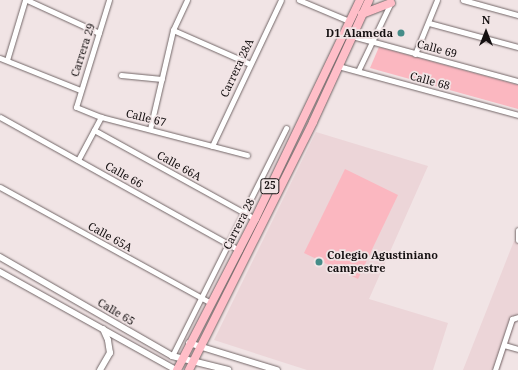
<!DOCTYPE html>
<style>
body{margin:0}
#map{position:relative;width:518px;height:370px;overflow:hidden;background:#f1e4e5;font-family:"Noto Serif",serif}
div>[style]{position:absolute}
.built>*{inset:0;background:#ecd5d8}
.green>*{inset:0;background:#fbb7c0}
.roads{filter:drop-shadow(0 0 1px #726667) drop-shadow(0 0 1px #726667)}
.minor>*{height:5px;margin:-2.5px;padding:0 2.5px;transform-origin:2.5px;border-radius:2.5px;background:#fff}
.tertiary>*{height:6px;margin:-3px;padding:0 3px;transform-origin:3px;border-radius:3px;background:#fff}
.primary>*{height:8px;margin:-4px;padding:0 4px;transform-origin:4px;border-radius:4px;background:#ffbec8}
.dots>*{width:11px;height:11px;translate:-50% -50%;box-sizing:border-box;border:2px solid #f1e4e5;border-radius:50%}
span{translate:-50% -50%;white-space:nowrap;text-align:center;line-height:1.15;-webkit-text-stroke:3.5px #f1e4e5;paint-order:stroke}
.shield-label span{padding:1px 3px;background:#f1e4e5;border:1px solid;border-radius:3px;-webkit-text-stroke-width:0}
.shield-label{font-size:10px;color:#151011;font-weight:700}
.poi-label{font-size:11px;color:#151011;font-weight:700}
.right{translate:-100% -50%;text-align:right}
.left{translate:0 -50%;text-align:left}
.street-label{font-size:11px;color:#151011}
.north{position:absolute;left:466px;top:12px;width:40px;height:40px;-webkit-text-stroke:3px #f1e4e5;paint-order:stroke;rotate:0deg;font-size:11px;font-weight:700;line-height:16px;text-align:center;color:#151011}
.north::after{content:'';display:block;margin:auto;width:14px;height:18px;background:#151011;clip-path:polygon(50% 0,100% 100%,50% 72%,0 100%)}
</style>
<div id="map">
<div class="built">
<i style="clip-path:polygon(316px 132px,428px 166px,369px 299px,448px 323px,433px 370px,307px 370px,214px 340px)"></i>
<i style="clip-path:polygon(514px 241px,518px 242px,518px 315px,500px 370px,463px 370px)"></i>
</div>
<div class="green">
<i style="clip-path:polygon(379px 47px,518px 85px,518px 109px,370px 68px)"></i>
<i style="clip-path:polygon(345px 169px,398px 195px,358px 279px,304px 253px)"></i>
</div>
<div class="roads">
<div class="minor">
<i style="left:27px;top:0;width:79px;rotate:24.6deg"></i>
<i style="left:109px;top:0;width:112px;rotate:107.1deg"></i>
<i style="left:76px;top:107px;width:27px;rotate:22deg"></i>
<i style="left:101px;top:117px;width:151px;rotate:14.6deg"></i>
<i style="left:299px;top:0;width:54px;rotate:22.8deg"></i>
<i style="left:463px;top:0;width:57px;rotate:15.3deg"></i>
<i style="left:429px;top:23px;width:92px;rotate:15.1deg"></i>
<i style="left:173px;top:30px;width:84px;rotate:23.8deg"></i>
<i style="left:352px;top:36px;width:172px;rotate:15.2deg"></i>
<i style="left:415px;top:54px;width:58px;rotate:-67.8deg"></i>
<i style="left:0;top:58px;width:86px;rotate:21.8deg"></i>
<i style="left:7px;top:60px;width:63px;rotate:-73.3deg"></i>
<i style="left:338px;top:66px;width:187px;rotate:15.2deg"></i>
<i style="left:358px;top:71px;width:76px;rotate:-64.4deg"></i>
<i style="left:121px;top:75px;width:41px;rotate:5.6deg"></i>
<i style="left:0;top:117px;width:274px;rotate:29.1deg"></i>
<i style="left:150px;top:129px;width:102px;rotate:-76.9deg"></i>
<i style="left:173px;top:30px;width:33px;rotate:-65deg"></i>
<i style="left:94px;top:130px;width:184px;rotate:28.9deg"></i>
<i style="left:212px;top:146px;width:161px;rotate:-64.7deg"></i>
<i style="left:78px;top:160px;width:49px;rotate:-61.9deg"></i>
<i style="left:0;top:187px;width:241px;rotate:28.8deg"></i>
<i style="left:518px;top:230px;width:10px;rotate:90deg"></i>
<i style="left:504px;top:345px;width:15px;rotate:16deg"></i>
<i style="left:172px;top:356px;width:255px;rotate:-63.4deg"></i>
<i style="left:495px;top:370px;width:54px;rotate:-71.6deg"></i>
<i style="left:512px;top:319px;width:6px;rotate:-18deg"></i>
</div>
<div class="tertiary">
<i style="left:0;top:257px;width:198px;rotate:29.9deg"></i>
<i style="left:172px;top:356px;width:58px;rotate:14deg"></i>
<i style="left:0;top:272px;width:201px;rotate:29.1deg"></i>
<i style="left:189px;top:343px;width:92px;rotate:17.1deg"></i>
<i style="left:100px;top:370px;width:20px;rotate:-60deg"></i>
<i style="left:110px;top:353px;width:13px;rotate:-99deg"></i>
<i style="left:108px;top:340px;width:12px;rotate:-114deg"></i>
</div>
<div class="primary">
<i style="left:362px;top:14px;width:31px;rotate:-21deg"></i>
<i style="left:177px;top:370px;width:170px;rotate:-62.7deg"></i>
<i style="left:255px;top:219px;width:243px;rotate:-64.4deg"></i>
<i style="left:189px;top:370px;width:277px;rotate:-63.4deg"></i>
<i style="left:313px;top:122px;width:134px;rotate:-65.3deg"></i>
</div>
</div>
<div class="dots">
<i style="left:401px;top:33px;background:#458c88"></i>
<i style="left:319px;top:262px;background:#458c88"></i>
</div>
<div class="shield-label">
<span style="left:270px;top:186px">25</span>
</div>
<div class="poi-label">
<span class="right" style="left:393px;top:33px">D1 Alameda</span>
<span class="left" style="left:327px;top:262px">Colegio Agustiniano<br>campestre</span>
</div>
<div class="street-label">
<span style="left:437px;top:49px;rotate:15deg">Calle 69</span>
<span style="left:83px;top:50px;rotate:-72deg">Carrera 29</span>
<span style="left:237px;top:68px;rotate:-65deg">Carrera 28A</span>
<span style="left:430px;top:81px;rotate:15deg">Calle 68</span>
<span style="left:146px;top:118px;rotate:14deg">Calle 67</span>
<span style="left:179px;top:166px;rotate:29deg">Calle 66A</span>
<span style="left:124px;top:175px;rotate:29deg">Calle 66</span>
<span style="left:239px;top:224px;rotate:-63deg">Carrera 28</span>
<span style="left:110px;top:237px;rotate:29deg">Calle 65A</span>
<span style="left:116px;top:312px;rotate:31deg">Calle 65</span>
</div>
<div class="north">N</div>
</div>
